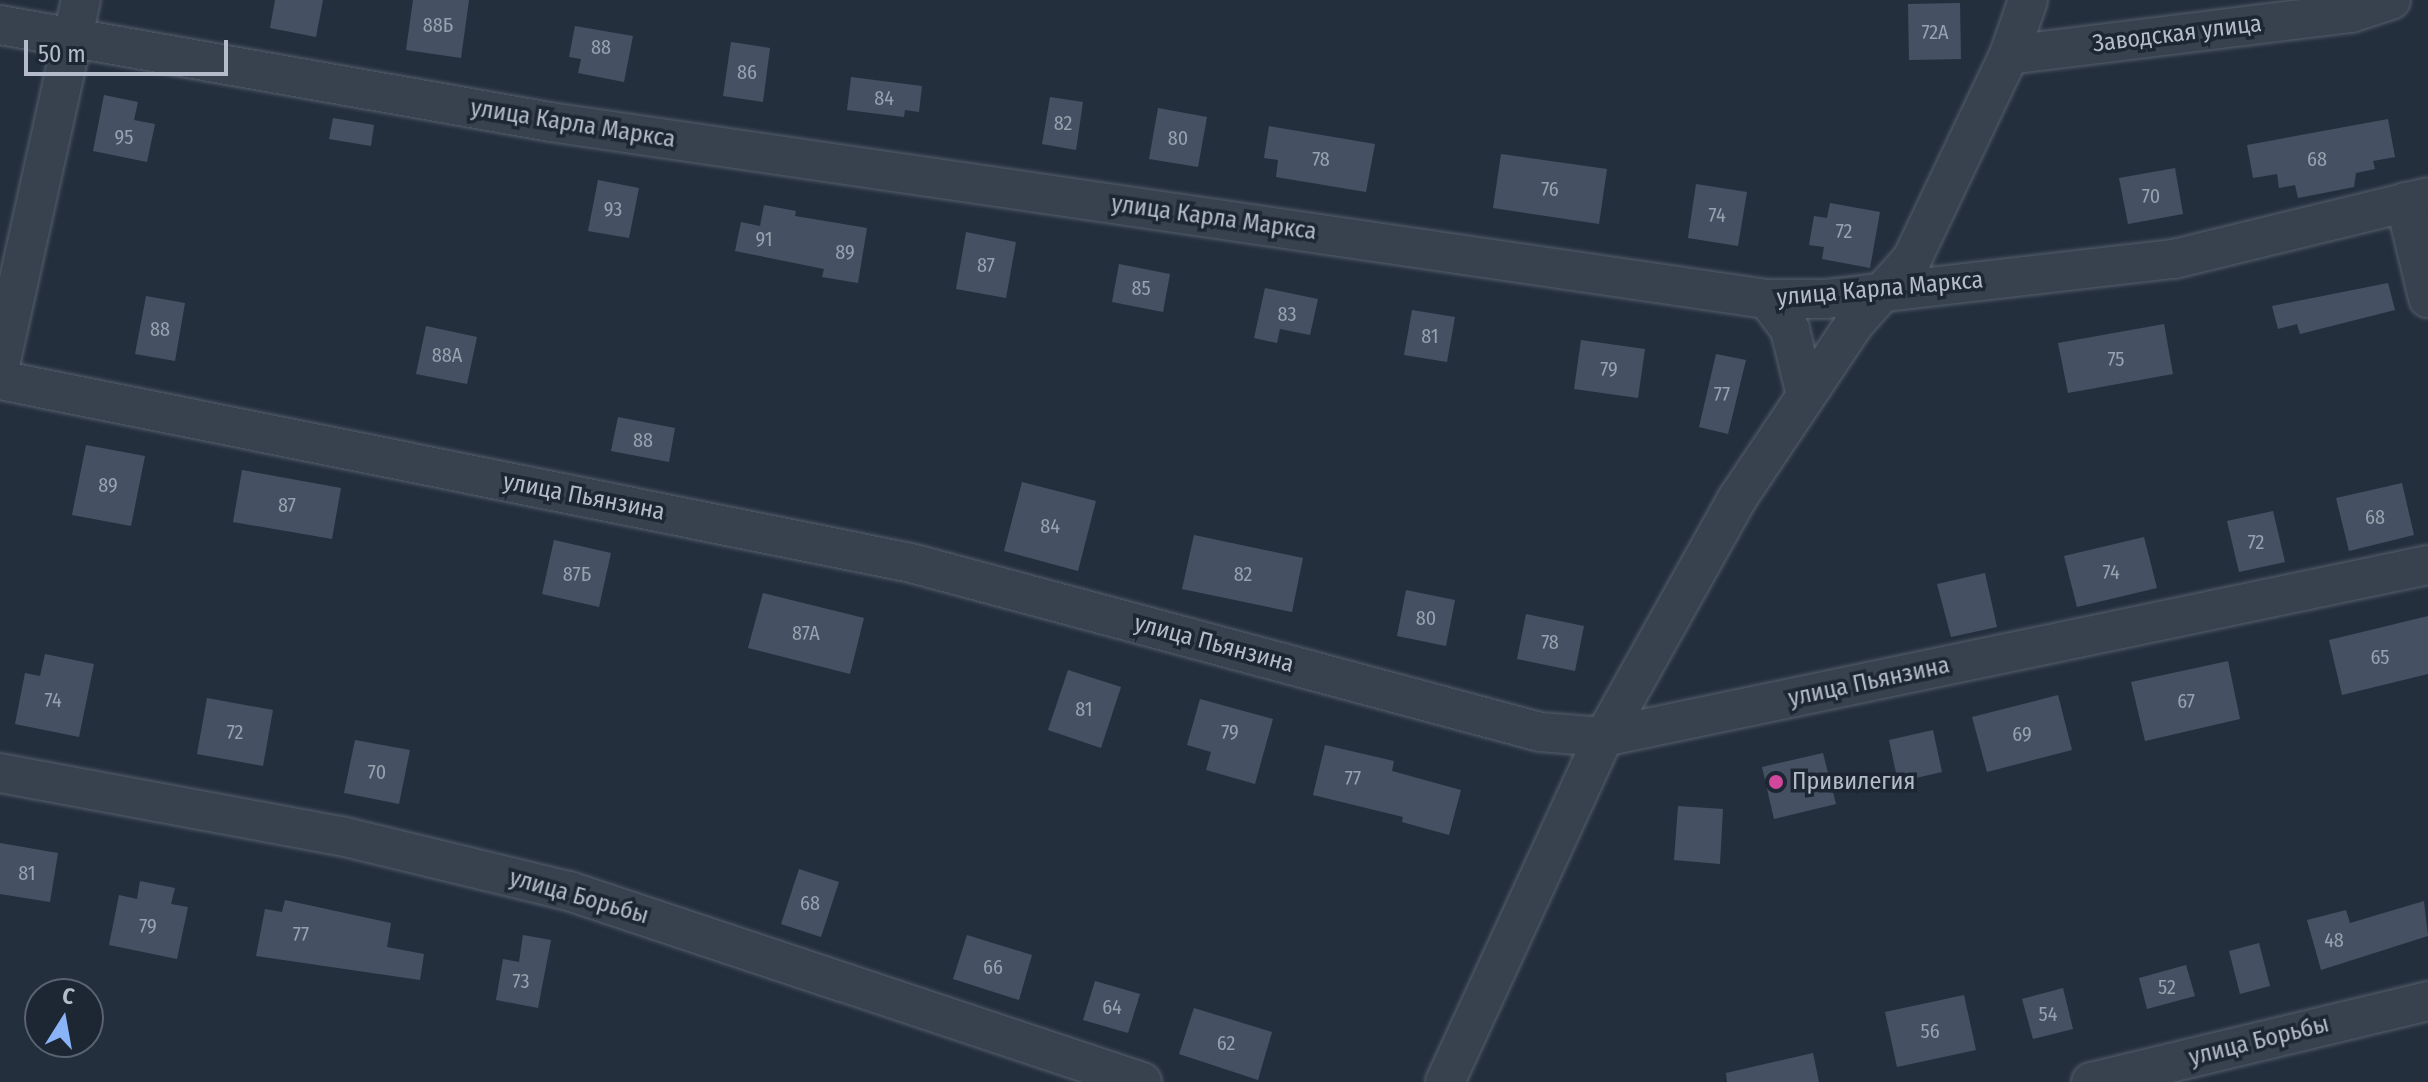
<!DOCTYPE html>
<meta charset="utf-8">
<style>
body{margin:0}
#map{position:relative;width:2428px;height:1082px;overflow:hidden;background:#242f3e;font-family:"Fira Sans Condensed",sans-serif}
div>[style]{position:absolute}
.building>*{inset:0;background:#455162}
.roads{filter:drop-shadow(0 0 2px #565f6c) drop-shadow(0 0 2px #565f6c)}
.minor>*{height:38px;margin:-19px;padding:0 19px;transform-origin:19px;border-radius:19px;background:#38414e}
.dots>*{width:22px;height:22px;translate:-50% -50%;box-sizing:border-box;border:4px solid #1d2633;border-radius:50%}
span{translate:-50% -50%;white-space:nowrap;text-align:center;line-height:1.15;-webkit-text-stroke:7px #1d2633;paint-order:stroke}
.number-label{font-size:20px;color:#98a1af}
.number-label span{-webkit-text-stroke-width:0}
.street-label{font-size:24px;color:#b4bcc9}
.poi-label{font-size:24px;color:#b4bcc9}
.left{translate:0 -50%;text-align:left}
.north{position:absolute;left:24px;top:978px;width:80px;height:80px;box-sizing:border-box;background:#1d2633;border:2px solid #59626f;border-radius:50%;rotate:11deg;font-size:22px;font-weight:700;line-height:32px;text-align:center;color:#b4bcc9}
.north::after{content:'';display:block;margin:auto;width:28px;height:36px;background:#8ab4f8;clip-path:polygon(50% 0,100% 100%,50% 72%,0 100%)}
.scale{position:absolute;left:24px;top:40px;width:204px;height:36px;box-sizing:border-box;border:4px solid #b4bcc9;border-top:0;padding-left:10px;font-size:24px;line-height:28px;white-space:nowrap;color:#b4bcc9;-webkit-text-stroke:6px #1d2633;paint-order:stroke}
</style>
<div id="map">
<div class="building">
<i style="clip-path:polygon(275px 0,323px 0,316px 37px,270px 28px)"></i>
<i style="clip-path:polygon(413px 0,469px 0,461px 58px,406px 50px)"></i>
<i style="clip-path:polygon(1960px 3px,1961px 59px,1909px 60px,1908px 4px)"></i>
<i style="clip-path:polygon(575px 26px,633px 36px,624px 82px,578px 73px,581px 59px,569px 57px)"></i>
<i style="clip-path:polygon(731px 42px,770px 48px,763px 102px,723px 96px)"></i>
<i style="clip-path:polygon(851px 77px,922px 86px,919px 112px,905px 110px,904px 117px,847px 110px)"></i>
<i style="clip-path:polygon(104px 95px,138px 102px,134px 120px,155px 124px,147px 162px,93px 151px)"></i>
<i style="clip-path:polygon(1050px 97px,1083px 102px,1076px 150px,1042px 144px)"></i>
<i style="clip-path:polygon(1158px 108px,1207px 117px,1198px 167px,1149px 159px)"></i>
<i style="clip-path:polygon(333px 118px,374px 125px,371px 146px,329px 139px)"></i>
<i style="clip-path:polygon(2388px 119px,2395px 157px,2373px 161px,2375px 169px,2356px 173px,2354px 187px,2298px 198px,2295px 185px,2279px 188px,2277px 174px,2253px 178px,2247px 145px)"></i>
<i style="clip-path:polygon(1269px 126px,1375px 144px,1366px 192px,1276px 177px,1278px 160px,1264px 158px)"></i>
<i style="clip-path:polygon(1501px 154px,1607px 169px,1599px 224px,1493px 208px)"></i>
<i style="clip-path:polygon(2175px 168px,2183px 214px,2128px 224px,2119px 178px)"></i>
<i style="clip-path:polygon(598px 180px,639px 188px,629px 238px,588px 231px)"></i>
<i style="clip-path:polygon(1696px 184px,1747px 192px,1738px 246px,1688px 238px)"></i>
<i style="clip-path:polygon(1830px 203px,1880px 212px,1870px 268px,1822px 259px,1824px 247px,1809px 245px,1814px 216px,1827px 218px)"></i>
<i style="clip-path:polygon(764px 205px,796px 211px,795px 216px,867px 228px,858px 283px,822px 277px,824px 269px,735px 251px,741px 222px,760px 226px)"></i>
<i style="clip-path:polygon(966px 232px,1016px 242px,1006px 298px,956px 289px)"></i>
<i style="clip-path:polygon(1119px 264px,1170px 274px,1163px 312px,1112px 302px)"></i>
<i style="clip-path:polygon(2388px 283px,2395px 310px,2300px 334px,2297px 324px,2278px 329px,2272px 306px)"></i>
<i style="clip-path:polygon(1265px 288px,1318px 299px,1310px 335px,1280px 329px,1277px 343px,1254px 338px)"></i>
<i style="clip-path:polygon(146px 296px,185px 303px,175px 361px,135px 354px)"></i>
<i style="clip-path:polygon(1412px 310px,1455px 317px,1447px 362px,1404px 355px)"></i>
<i style="clip-path:polygon(2164px 324px,2173px 374px,2068px 393px,2058px 343px)"></i>
<i style="clip-path:polygon(426px 326px,477px 337px,467px 384px,416px 374px)"></i>
<i style="clip-path:polygon(1581px 340px,1645px 349px,1638px 398px,1574px 389px)"></i>
<i style="clip-path:polygon(1716px 354px,1746px 360px,1728px 434px,1699px 427px)"></i>
<i style="clip-path:polygon(618px 417px,675px 428px,669px 462px,611px 451px)"></i>
<i style="clip-path:polygon(86px 445px,145px 456px,131px 526px,72px 515px)"></i>
<i style="clip-path:polygon(242px 470px,341px 488px,332px 539px,233px 522px)"></i>
<i style="clip-path:polygon(1022px 482px,1096px 501px,1078px 571px,1004px 551px)"></i>
<i style="clip-path:polygon(2402px 483px,2414px 535px,2349px 551px,2336px 498px)"></i>
<i style="clip-path:polygon(2273px 511px,2285px 562px,2239px 572px,2227px 521px)"></i>
<i style="clip-path:polygon(1194px 535px,1303px 558px,1292px 612px,1182px 589px)"></i>
<i style="clip-path:polygon(2144px 537px,2157px 588px,2077px 607px,2064px 556px)"></i>
<i style="clip-path:polygon(554px 540px,611px 553px,599px 607px,542px 594px)"></i>
<i style="clip-path:polygon(1985px 573px,1997px 627px,1951px 637px,1937px 584px)"></i>
<i style="clip-path:polygon(1406px 590px,1455px 600px,1446px 646px,1397px 636px)"></i>
<i style="clip-path:polygon(763px 593px,864px 618px,850px 674px,748px 648px)"></i>
<i style="clip-path:polygon(1526px 614px,1584px 626px,1575px 671px,1517px 659px)"></i>
<i style="clip-path:polygon(2428px 616px,2428px 674px,2342px 695px,2329px 640px)"></i>
<i style="clip-path:polygon(45px 654px,94px 664px,79px 737px,15px 724px,25px 673px,40px 676px)"></i>
<i style="clip-path:polygon(2228px 661px,2240px 719px,2145px 741px,2131px 682px)"></i>
<i style="clip-path:polygon(1068px 670px,1121px 687px,1101px 748px,1048px 730px)"></i>
<i style="clip-path:polygon(2058px 695px,2072px 750px,1987px 772px,1972px 717px)"></i>
<i style="clip-path:polygon(207px 698px,273px 710px,263px 766px,197px 754px)"></i>
<i style="clip-path:polygon(1200px 699px,1273px 719px,1255px 784px,1206px 770px,1211px 752px,1187px 745px)"></i>
<i style="clip-path:polygon(1933px 730px,1942px 772px,1898px 782px,1889px 740px)"></i>
<i style="clip-path:polygon(355px 740px,410px 750px,399px 804px,344px 793px)"></i>
<i style="clip-path:polygon(1325px 745px,1394px 761px,1392px 771px,1461px 790px,1449px 835px,1402px 822px,1403px 817px,1313px 795px)"></i>
<i style="clip-path:polygon(1823px 753px,1836px 804px,1774px 819px,1762px 767px)"></i>
<i style="clip-path:polygon(1678px 806px,1723px 809px,1720px 864px,1674px 860px)"></i>
<i style="clip-path:polygon(0 843px,58px 853px,50px 902px,0 894px)"></i>
<i style="clip-path:polygon(799px 869px,839px 882px,821px 937px,781px 924px)"></i>
<i style="clip-path:polygon(140px 881px,175px 888px,171px 904px,188px 907px,177px 959px,109px 945px,119px 895px,137px 899px)"></i>
<i style="clip-path:polygon(285px 900px,391px 923px,387px 947px,424px 954px,420px 980px,256px 956px,265px 909px,282px 912px)"></i>
<i style="clip-path:polygon(2424px 901px,2428px 936px,2321px 970px,2307px 920px,2346px 910px,2350px 923px)"></i>
<i style="clip-path:polygon(523px 935px,551px 940px,538px 1008px,496px 1000px,503px 959px,519px 962px)"></i>
<i style="clip-path:polygon(967px 935px,1032px 955px,1019px 1000px,953px 979px)"></i>
<i style="clip-path:polygon(2259px 943px,2270px 986px,2240px 994px,2229px 951px)"></i>
<i style="clip-path:polygon(2186px 965px,2195px 996px,2147px 1009px,2139px 978px)"></i>
<i style="clip-path:polygon(1095px 981px,1140px 994px,1128px 1033px,1083px 1020px)"></i>
<i style="clip-path:polygon(2063px 988px,2073px 1029px,2033px 1039px,2022px 999px)"></i>
<i style="clip-path:polygon(1964px 995px,1976px 1050px,1897px 1067px,1885px 1012px)"></i>
<i style="clip-path:polygon(1194px 1008px,1272px 1032px,1258px 1080px,1179px 1054px)"></i>
<i style="clip-path:polygon(1813px 1053px,1819px 1082px,1727px 1082px,1726px 1073px)"></i>
</div>
<div class="roads">
<div class="minor">
<i style="left:0;top:25px;width:558px;rotate:10deg"></i>
<i style="left:550px;top:122px;width:1230px;rotate:8.28deg"></i>
<i style="left:1767px;top:299px;width:59px"></i>
<i style="left:1826px;top:299px;width:350px;rotate:-6.6deg"></i>
<i style="left:2174px;top:259px;width:261px;rotate:-13.7deg"></i>
<i style="left:2009px;top:55px;width:345px;rotate:-7deg"></i>
<i style="left:2351px;top:13px;width:42px;rotate:-18deg"></i>
<i style="left:2405px;top:202px;width:99px;rotate:76.5deg"></i>
<i style="left:1767px;top:299px;width:39px;rotate:53deg"></i>
<i style="left:1790px;top:330px;width:67px;rotate:76.2deg"></i>
<i style="left:0;top:365px;width:374px;rotate:-77.5deg"></i>
<i style="left:0;top:380px;width:929px;rotate:11.36deg"></i>
<i style="left:911px;top:563px;width:651px;rotate:15.04deg"></i>
<i style="left:1540px;top:732px;width:64px;rotate:4.5deg"></i>
<i style="left:1604px;top:737px;width:842px;rotate:-11.79deg"></i>
<i style="left:0;top:773px;width:347px;rotate:10.5deg"></i>
<i style="left:341px;top:836px;width:235px;rotate:13.6deg"></i>
<i style="left:569px;top:891px;width:604px;rotate:18.43deg"></i>
<i style="left:1445px;top:1082px;width:380px;rotate:-65.3deg"></i>
<i style="left:1604px;top:737px;width:273px;rotate:-60.8deg"></i>
<i style="left:1737px;top:499px;width:211px;rotate:-56.2deg"></i>
<i style="left:1854px;top:324px;width:87px;rotate:-48.3deg"></i>
<i style="left:1912px;top:259px;width:226px;rotate:-64.6deg"></i>
<i style="left:2009px;top:55px;width:58px;rotate:-70.9deg"></i>
<i style="left:2091px;top:1082px;width:347px;rotate:-13.5deg"></i>
</div>
</div>
<div class="dots">
<i style="left:1776px;top:782px;background:#d1479c"></i>
</div>
<div class="number-label">
<span style="left:438px;top:25px">88Б</span>
<span style="left:1935px;top:32px">72А</span>
<span style="left:601px;top:47px">88</span>
<span style="left:747px;top:72px">86</span>
<span style="left:884px;top:98px">84</span>
<span style="left:1063px;top:123px">82</span>
<span style="left:124px;top:137px">95</span>
<span style="left:1178px;top:138px">80</span>
<span style="left:1321px;top:159px">78</span>
<span style="left:2317px;top:159px">68</span>
<span style="left:1550px;top:189px">76</span>
<span style="left:2151px;top:196px">70</span>
<span style="left:613px;top:209px">93</span>
<span style="left:1717px;top:215px">74</span>
<span style="left:1844px;top:231px">72</span>
<span style="left:764px;top:239px">91</span>
<span style="left:845px;top:252px">89</span>
<span style="left:986px;top:265px">87</span>
<span style="left:1141px;top:288px">85</span>
<span style="left:1287px;top:314px">83</span>
<span style="left:160px;top:329px">88</span>
<span style="left:1430px;top:336px">81</span>
<span style="left:447px;top:355px">88А</span>
<span style="left:2116px;top:359px">75</span>
<span style="left:1609px;top:369px">79</span>
<span style="left:1722px;top:394px">77</span>
<span style="left:643px;top:440px">88</span>
<span style="left:108px;top:485px">89</span>
<span style="left:287px;top:505px">87</span>
<span style="left:2375px;top:517px">68</span>
<span style="left:1050px;top:526px">84</span>
<span style="left:2256px;top:542px">72</span>
<span style="left:2111px;top:572px">74</span>
<span style="left:577px;top:574px">87Б</span>
<span style="left:1243px;top:574px">82</span>
<span style="left:1426px;top:618px">80</span>
<span style="left:806px;top:633px">87А</span>
<span style="left:1550px;top:642px">78</span>
<span style="left:2380px;top:657px">65</span>
<span style="left:53px;top:700px">74</span>
<span style="left:2186px;top:701px">67</span>
<span style="left:1084px;top:709px">81</span>
<span style="left:235px;top:732px">72</span>
<span style="left:1230px;top:732px">79</span>
<span style="left:2022px;top:734px">69</span>
<span style="left:377px;top:772px">70</span>
<span style="left:1353px;top:778px">77</span>
<span style="left:27px;top:873px">81</span>
<span style="left:810px;top:903px">68</span>
<span style="left:148px;top:926px">79</span>
<span style="left:301px;top:934px">77</span>
<span style="left:2334px;top:940px">48</span>
<span style="left:993px;top:967px">66</span>
<span style="left:521px;top:981px">73</span>
<span style="left:2167px;top:987px">52</span>
<span style="left:1112px;top:1007px">64</span>
<span style="left:2048px;top:1014px">54</span>
<span style="left:1930px;top:1031px">56</span>
<span style="left:1226px;top:1043px">62</span>
</div>
<div class="street-label">
<span style="left:2177px;top:34px;rotate:-7deg">Заводская улица</span>
<span style="left:573px;top:124px;rotate:9deg">улица Карла Маркса</span>
<span style="left:1214px;top:218px;rotate:8deg">улица Карла Маркса</span>
<span style="left:1880px;top:289px;rotate:-5deg">улица Карла Маркса</span>
<span style="left:584px;top:497px;rotate:11deg">улица Пьянзина</span>
<span style="left:1214px;top:644px;rotate:15deg">улица Пьянзина</span>
<span style="left:1869px;top:682px;rotate:-12deg">улица Пьянзина</span>
<span style="left:579px;top:897px;rotate:16deg">улица Борьбы</span>
<span style="left:2259px;top:1041px;rotate:-14deg">улица Борьбы</span>
</div>
<div class="poi-label">
<span class="left" style="left:1792px;top:782px">Привилегия</span>
</div>
<div class="north">С</div>
<div class="scale">50 m</div>
</div>
